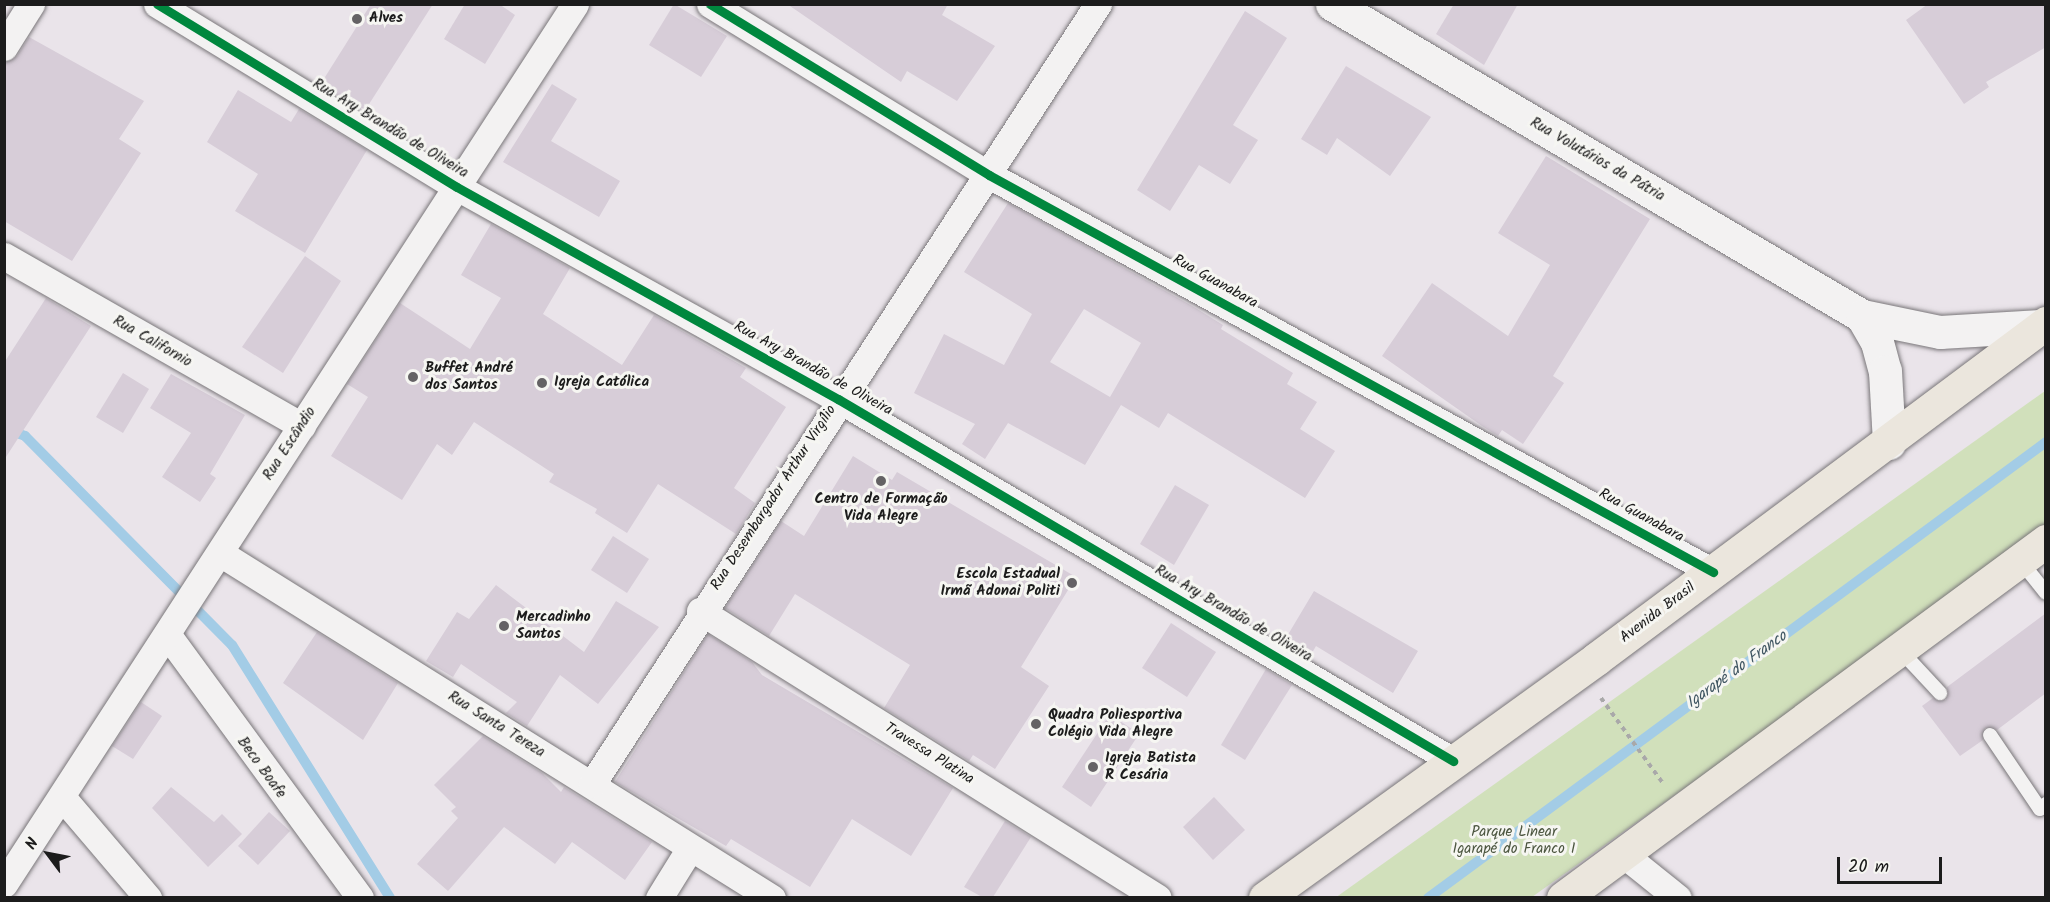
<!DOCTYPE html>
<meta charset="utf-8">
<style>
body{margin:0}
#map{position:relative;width:2050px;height:902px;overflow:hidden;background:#eae4ea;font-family:Kalam,sans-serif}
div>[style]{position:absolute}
.green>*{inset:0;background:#d1e0bb}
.stream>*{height:10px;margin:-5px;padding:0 5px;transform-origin:5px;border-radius:5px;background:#a3cce6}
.building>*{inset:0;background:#d7cdd8}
.path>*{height:4px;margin-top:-2px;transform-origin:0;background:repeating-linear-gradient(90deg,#a9a8a9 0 4.5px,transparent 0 9px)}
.roads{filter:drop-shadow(0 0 2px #797679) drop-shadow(0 0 2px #797679)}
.lane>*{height:14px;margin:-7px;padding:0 7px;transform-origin:7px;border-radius:7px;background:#f3f2f2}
.street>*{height:27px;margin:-13.5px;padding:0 13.5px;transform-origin:13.5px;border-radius:13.5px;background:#f3f2f2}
.secondary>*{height:33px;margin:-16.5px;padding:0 16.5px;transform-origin:16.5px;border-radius:16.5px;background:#f3f2f2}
.highway>*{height:33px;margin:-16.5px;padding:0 16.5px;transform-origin:16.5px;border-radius:16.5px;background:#ebe6dd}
.cycleway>*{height:9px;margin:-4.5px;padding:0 4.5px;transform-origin:4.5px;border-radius:4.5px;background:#00873e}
.dots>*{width:16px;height:16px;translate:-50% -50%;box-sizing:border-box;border:3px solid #f6f6f2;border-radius:50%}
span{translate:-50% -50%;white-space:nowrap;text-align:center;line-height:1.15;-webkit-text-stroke:6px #f6f6f2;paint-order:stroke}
.poi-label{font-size:15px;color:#1c1c1c;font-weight:700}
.left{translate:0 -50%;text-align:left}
.right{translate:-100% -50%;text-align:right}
.street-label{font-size:15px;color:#1c1c1c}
.park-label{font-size:15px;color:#4c5640}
.water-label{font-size:16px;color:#405662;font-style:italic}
.frame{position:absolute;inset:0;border:6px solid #1c1c1c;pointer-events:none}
.north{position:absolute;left:18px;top:824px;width:60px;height:60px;-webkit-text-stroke:4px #f6f6f2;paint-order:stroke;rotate:302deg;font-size:16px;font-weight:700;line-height:24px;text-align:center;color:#1c1c1c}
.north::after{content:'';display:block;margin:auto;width:21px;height:27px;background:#1c1c1c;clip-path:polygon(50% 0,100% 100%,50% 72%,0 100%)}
.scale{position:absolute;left:1837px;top:857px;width:105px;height:27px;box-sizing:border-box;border:3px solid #1c1c1c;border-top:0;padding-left:8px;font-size:18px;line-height:21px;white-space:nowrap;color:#1c1c1c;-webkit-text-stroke:4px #f6f6f2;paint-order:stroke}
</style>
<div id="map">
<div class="green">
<i style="clip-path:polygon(2045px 391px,2045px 531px,1532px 897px,1335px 898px)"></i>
</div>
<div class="stream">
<i style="left:8px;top:430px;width:18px;rotate:19deg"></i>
<i style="left:25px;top:436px;width:294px;rotate:45.3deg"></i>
<i style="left:232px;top:645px;width:298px;rotate:58deg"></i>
<i style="left:1428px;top:898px;width:768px;rotate:-36.42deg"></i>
</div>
<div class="building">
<i style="clip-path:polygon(371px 4px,433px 4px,364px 112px,320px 85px)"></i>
<i style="clip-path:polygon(465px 4px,499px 4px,515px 15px,485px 64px,444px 39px)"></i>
<i style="clip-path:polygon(674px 4px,727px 36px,701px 77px,649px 45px)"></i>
<i style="clip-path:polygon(787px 4px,948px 4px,942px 15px,995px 46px,957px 101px,907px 71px,901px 82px)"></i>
<i style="clip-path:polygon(1454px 4px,1518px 4px,1484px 65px,1436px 34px)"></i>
<i style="clip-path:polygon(1928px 4px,2046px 4px,2046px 47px,1986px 82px,1989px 87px,1964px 104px,1906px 20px)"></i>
<i style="clip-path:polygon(1245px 11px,1287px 38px,1233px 125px,1258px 140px,1230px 184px,1199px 165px,1170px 211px,1137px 190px)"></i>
<i style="clip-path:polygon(29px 37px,144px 101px,119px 139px,141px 153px,72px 261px,4px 221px,4px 64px,17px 56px)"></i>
<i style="clip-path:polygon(1346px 66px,1431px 117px,1390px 176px,1337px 138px,1327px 155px,1301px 139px)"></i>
<i style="clip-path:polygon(552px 84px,577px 99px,551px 141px,620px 181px,599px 217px,503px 162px)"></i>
<i style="clip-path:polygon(238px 90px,291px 122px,299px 109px,367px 150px,305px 253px,235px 211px,258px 174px,207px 142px)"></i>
<i style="clip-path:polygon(1546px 156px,1650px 219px,1553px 376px,1564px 383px,1523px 444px,1502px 430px,1498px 436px,1482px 426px,1382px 356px,1432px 283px,1508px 336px,1550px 265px,1498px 233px)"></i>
<i style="clip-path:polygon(evenodd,1008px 203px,1194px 307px,1223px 325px,1221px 329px,1293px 373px,1287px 384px,1317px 402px,1300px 429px,1335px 451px,1305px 498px,1168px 413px,1159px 428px,1121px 405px,1085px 465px,1008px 423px,985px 459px,962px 444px,975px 424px,914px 393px,944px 334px,1004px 365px,1032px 314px,964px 272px,1008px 203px,1084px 309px,1141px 343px,1110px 397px,1050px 362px,1084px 309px)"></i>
<i style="clip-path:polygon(491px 224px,570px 268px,543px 314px,622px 365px,654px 315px,746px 368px,740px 377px,786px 407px,734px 488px,755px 503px,736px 534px,658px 484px,627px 533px,595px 513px,597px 509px,549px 482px,554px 474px,474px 422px,452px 455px,437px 444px,402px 500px,331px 456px,368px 397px,347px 384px,400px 303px,470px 349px,501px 298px,461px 275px)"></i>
<i style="clip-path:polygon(305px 256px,341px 281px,283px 373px,242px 347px)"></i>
<i style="clip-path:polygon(46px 298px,91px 326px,4px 460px,4px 363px)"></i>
<i style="clip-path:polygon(123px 373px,149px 389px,123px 433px,96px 417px)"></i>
<i style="clip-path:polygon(171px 374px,245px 415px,210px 474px,216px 478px,200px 502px,162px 477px,191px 433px,150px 408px)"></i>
<i style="clip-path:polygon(853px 456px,892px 480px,897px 472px,1076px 577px,1021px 667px,1049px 686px,995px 769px,973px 755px,969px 761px,884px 708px,910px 665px,795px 594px,769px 636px,725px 608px,781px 521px,804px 536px)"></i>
<i style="clip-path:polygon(1175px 485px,1209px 505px,1174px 565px,1140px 544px)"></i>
<i style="clip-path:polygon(613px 536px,649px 559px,627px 593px,591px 570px)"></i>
<i style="clip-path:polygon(496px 585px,584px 652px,616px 601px,659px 627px,598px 704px,560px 675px,527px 726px,506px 713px,517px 702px,461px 664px,453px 677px,426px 661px,457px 612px,469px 619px)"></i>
<i style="clip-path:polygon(1314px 591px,1418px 651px,1393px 693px,1316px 646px,1309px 658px,1283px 643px)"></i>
<i style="clip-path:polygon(2046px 613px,2046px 693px,1997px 730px,1985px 728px,1983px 740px,1960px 756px,1922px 706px,1933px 698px,1946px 700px,1947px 687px)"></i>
<i style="clip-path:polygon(1171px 623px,1216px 652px,1187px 697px,1142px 668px)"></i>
<i style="clip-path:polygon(317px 632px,398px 683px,363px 740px,283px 683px)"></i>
<i style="clip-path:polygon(708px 634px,752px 662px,762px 675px,953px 788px,911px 856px,852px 819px,810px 887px,731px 839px,726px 846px,615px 782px)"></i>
<i style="clip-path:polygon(1266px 669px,1292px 685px,1245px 760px,1221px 745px)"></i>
<i style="clip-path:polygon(141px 702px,162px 716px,133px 759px,112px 746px)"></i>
<i style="clip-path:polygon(1110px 714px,1139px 734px,1091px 807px,1062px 787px)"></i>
<i style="clip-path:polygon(483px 736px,542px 773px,561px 792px,564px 787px,652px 842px,625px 880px,572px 842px,555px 864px,504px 827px,448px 891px,417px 864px,458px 818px,451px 811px,456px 807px,434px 785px)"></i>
<i style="clip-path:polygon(171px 787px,214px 822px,222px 814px,242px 834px,208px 867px,152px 808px)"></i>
<i style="clip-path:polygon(1214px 797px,1245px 830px,1213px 860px,1183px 827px)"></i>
<i style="clip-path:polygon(269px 812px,290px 831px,258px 865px,238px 846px)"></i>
<i style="clip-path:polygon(1005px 821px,1031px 837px,993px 897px,982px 897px,964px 887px)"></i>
</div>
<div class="path">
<i style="left:1601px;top:698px;width:104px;rotate:54deg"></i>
</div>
<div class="roads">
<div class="lane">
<i style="left:2019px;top:559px;width:43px;rotate:51.5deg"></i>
<i style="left:1900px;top:650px;width:59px;rotate:47.1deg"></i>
<i style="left:1990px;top:735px;width:89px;rotate:56deg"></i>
<i style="left:2040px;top:809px;width:8px;rotate:-40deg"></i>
</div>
<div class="street">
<i style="left:157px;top:4px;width:351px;rotate:31.4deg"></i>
<i style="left:457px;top:187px;width:436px;rotate:29.1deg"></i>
<i style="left:838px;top:399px;width:714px;rotate:30.48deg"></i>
<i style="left:710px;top:4px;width:327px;rotate:31.5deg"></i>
<i style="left:989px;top:175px;width:826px;rotate:28.74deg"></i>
<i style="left:4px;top:47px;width:51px;rotate:-57.9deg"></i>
<i style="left:4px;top:256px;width:343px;rotate:29.7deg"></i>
<i style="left:220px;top:553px;width:651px;rotate:32.01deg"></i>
<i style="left:700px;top:611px;width:540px;rotate:32.07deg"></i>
<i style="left:167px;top:634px;width:327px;rotate:53.8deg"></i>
<i style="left:592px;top:784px;width:930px;rotate:-57.03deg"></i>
<i style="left:62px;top:797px;width:133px;rotate:49.6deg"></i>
<i style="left:1623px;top:854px;width:70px;rotate:38.7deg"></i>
<i style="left:4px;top:884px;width:1049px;rotate:-57.02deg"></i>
<i style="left:659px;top:898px;width:59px;rotate:-58.2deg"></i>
</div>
<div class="secondary">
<i style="left:1332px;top:4px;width:615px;rotate:30.48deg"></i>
<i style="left:1862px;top:316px;width:80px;rotate:11.6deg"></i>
<i style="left:1940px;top:332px;width:101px;rotate:-3.4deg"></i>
<i style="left:1862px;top:316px;width:30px;rotate:60deg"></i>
<i style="left:1877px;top:342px;width:30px;rotate:75deg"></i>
<i style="left:1885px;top:371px;width:72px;rotate:86.8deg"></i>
</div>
<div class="highway">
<i style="left:1265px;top:898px;width:408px;rotate:-35.8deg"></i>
<i style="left:1596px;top:659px;width:562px;rotate:-36.75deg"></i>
<i style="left:1563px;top:898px;width:601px;rotate:-36.47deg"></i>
</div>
</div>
<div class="cycleway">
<i style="left:157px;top:4px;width:351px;rotate:31.4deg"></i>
<i style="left:457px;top:187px;width:436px;rotate:29.1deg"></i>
<i style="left:838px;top:399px;width:714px;rotate:30.48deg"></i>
<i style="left:710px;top:4px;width:327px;rotate:31.5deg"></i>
<i style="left:989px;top:175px;width:826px;rotate:28.74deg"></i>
</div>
<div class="dots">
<i style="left:357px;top:19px;background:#646264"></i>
<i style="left:413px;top:377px;background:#646264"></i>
<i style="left:542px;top:383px;background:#646264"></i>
<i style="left:881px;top:481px;background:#646264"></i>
<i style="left:1072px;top:583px;background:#646264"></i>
<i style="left:504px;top:626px;background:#646264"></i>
<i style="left:1036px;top:724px;background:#646264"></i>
<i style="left:1093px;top:767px;background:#646264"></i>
</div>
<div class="poi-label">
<span class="left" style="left:369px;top:19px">Alves</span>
<span class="left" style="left:425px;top:377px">Buffet André<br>dos Santos</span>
<span class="left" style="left:554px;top:383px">Igreja Católica</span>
<span style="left:881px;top:508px">Centro de Formação<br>Vida Alegre</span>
<span class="right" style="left:1060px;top:583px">Escola Estadual<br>Irmã Adonai Politi</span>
<span class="left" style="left:516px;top:626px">Mercadinho<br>Santos</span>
<span class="left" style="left:1048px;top:724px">Quadra Poliesportiva<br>Colégio Vida Alegre</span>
<span class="left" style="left:1105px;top:767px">Igreja Batista<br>R Cesária</span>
</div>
<div class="street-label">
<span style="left:390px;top:129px;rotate:31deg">Rua Ary Brandão de Oliveira</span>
<span style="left:1597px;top:160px;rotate:30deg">Rua Volutários da Pátria</span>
<span style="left:1215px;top:282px;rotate:29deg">Rua Guanabara</span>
<span style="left:152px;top:342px;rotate:30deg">Rua Californio</span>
<span style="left:813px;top:369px;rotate:29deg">Rua Ary Brandão de Oliveira</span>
<span style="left:290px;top:444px;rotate:-57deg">Rua Escândio</span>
<span style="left:774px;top:498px;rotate:-57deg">Rua Desembargador Arthur Virgílio</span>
<span style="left:1641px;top:516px;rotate:29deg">Rua Guanabara</span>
<span style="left:1658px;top:613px;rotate:-37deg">Avenida Brasil</span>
<span style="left:1233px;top:614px;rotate:30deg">Rua Ary Brandão de Oliveira</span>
<span style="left:496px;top:725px;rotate:32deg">Rua Santa Tereza</span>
<span style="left:929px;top:754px;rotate:32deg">Travessa Platina</span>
<span style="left:261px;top:768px;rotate:54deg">Beco Boafe</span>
</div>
<div class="park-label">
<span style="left:1514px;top:841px">Parque Linear<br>Igarapé do Franco I</span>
</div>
<div class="water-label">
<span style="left:1737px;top:670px;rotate:-36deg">Igarapé do Franco</span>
</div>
<div class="frame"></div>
<div class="north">N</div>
<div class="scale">20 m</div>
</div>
